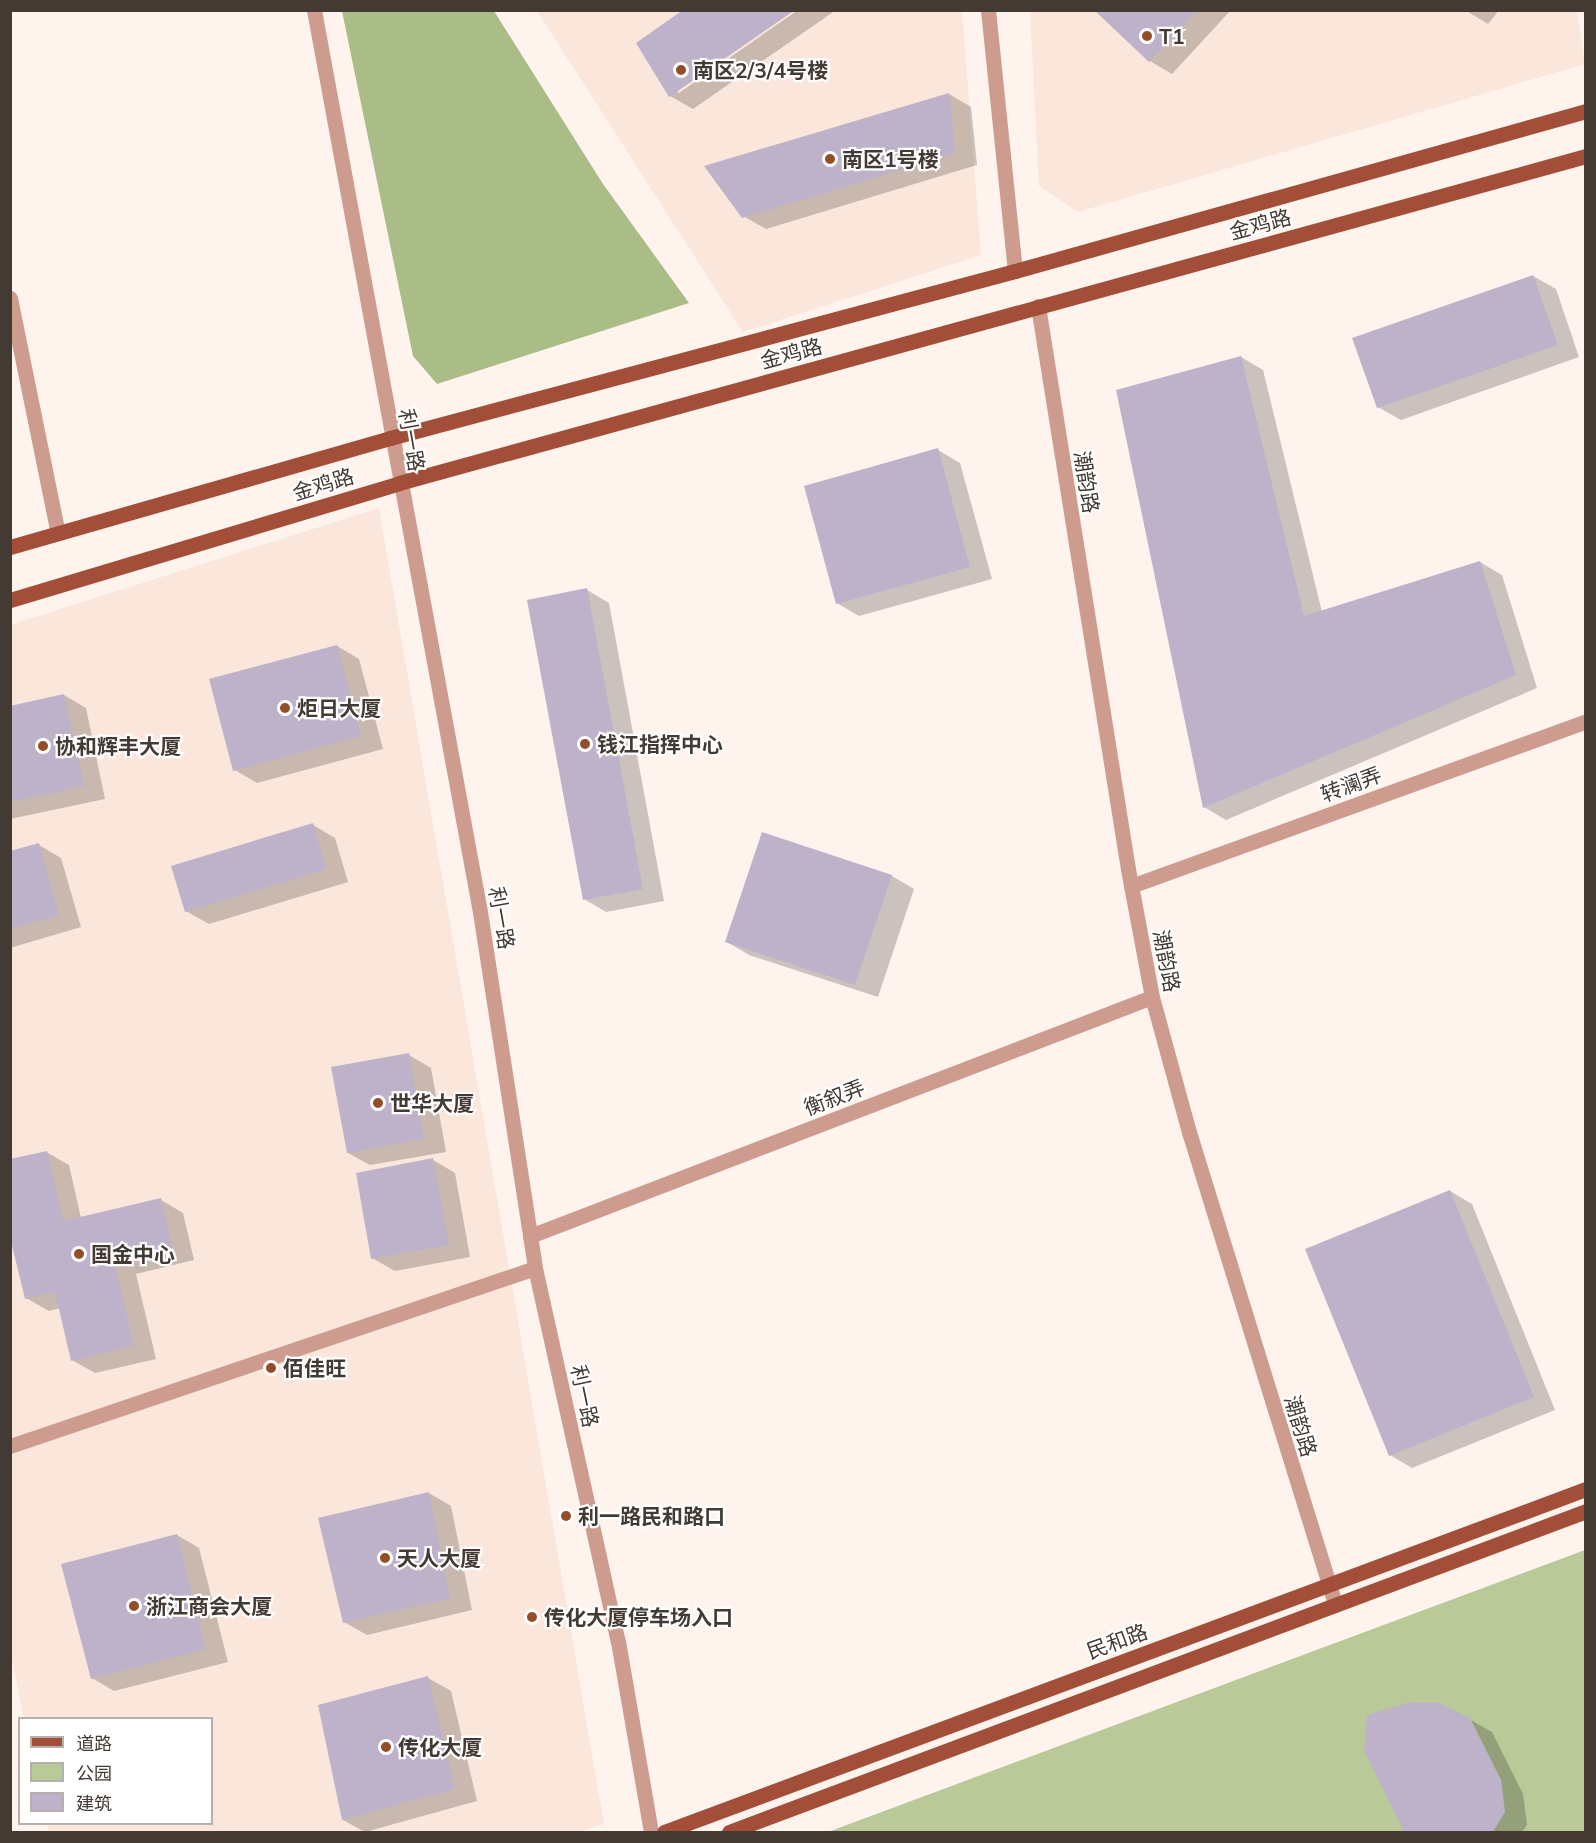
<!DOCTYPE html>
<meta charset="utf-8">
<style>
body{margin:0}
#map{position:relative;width:1596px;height:1843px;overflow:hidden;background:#fef3ed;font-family:Mulish,"Noto Sans SC",sans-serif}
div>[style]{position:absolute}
.built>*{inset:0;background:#fae6da}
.green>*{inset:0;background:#b9c998}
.forest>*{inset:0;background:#abbd86}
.shadow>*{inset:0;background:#0003}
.building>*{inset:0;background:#bdb2ca}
.minor>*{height:15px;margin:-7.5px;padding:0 7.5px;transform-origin:7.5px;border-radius:7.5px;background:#cd9c8f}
.major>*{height:15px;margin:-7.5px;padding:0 7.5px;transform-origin:7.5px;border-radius:7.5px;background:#a24e39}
.dots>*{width:16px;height:16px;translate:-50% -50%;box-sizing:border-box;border:3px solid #fff;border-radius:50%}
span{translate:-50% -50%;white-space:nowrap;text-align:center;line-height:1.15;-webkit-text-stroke:4.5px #fff;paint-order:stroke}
.poi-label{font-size:21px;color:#443a34;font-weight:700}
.left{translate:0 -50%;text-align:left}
.street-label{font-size:21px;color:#443a34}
.frame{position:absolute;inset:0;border:12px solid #443a34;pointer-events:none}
.legend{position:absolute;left:18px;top:1717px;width:195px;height:108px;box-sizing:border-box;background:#fff;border:2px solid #b4b0ae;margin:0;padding:8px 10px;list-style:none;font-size:18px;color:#443a34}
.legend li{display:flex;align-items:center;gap:12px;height:30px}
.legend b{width:30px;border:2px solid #b4b0ae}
</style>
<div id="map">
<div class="built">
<i style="clip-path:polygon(537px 11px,962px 11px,981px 255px,743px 332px)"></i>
<i style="clip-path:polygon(1030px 11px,1577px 11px,1585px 64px,1078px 212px,1039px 186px)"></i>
<i style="clip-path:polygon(379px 508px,604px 1824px,579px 1832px,49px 1832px,47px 1824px,212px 1824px,212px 1718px,24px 1718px,11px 1656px,10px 625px)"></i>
</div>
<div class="green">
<i style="clip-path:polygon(1585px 1550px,1585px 1832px,828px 1832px)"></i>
</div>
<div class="forest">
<i style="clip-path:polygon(342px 11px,494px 11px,603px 184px,689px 303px,437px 384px,413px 356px)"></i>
</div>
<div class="shadow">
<i style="clip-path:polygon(798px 10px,836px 10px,693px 109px,670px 96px,638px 43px,679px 93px)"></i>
<i style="clip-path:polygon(1096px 10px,1231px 10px,1172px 74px,1150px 61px)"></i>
<i style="clip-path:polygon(1465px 10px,1499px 10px,1488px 24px)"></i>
<i style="clip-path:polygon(949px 94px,971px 107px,977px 165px,766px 229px,743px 216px)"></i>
<i style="clip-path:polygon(1533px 276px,1556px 289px,1579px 357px,1401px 420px,1378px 407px)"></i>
<i style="clip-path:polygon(1241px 357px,1263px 370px,1322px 612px,1480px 562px,1502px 575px,1537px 688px,1226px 820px,1204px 807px)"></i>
<i style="clip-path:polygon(938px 450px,960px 463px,992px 579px,859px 616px,837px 603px)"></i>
<i style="clip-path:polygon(587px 590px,609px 603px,664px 901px,606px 912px,584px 899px)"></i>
<i style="clip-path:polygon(337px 646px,359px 659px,383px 749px,257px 783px,235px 770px)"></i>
<i style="clip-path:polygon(64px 695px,86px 708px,105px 799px,10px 819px,10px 707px)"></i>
<i style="clip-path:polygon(313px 825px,335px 838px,348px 882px,209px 924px,186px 911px)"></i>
<i style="clip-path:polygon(762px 834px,892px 876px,914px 889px,878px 997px,749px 955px,727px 942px)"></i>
<i style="clip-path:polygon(39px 845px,61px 858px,81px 927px,10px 948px,10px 853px)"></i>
<i style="clip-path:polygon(409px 1055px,431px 1068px,446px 1152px,370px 1165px,348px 1153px)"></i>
<i style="clip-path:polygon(46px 1152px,69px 1165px,81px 1218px,161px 1200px,183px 1213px,194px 1260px,136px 1274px,156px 1359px,95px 1373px,72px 1360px,60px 1308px,49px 1311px,26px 1298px)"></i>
<i style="clip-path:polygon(433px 1160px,455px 1173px,470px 1257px,395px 1271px,372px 1258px)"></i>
<i style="clip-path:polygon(1450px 1191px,1472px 1204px,1555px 1410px,1412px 1468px,1390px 1455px)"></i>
<i style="clip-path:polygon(429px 1493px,451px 1506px,472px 1610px,367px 1635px,344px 1622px)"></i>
<i style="clip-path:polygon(177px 1535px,199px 1548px,228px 1662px,114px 1691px,92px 1678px)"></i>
<i style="clip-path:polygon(428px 1678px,451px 1691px,477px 1801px,365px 1832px,343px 1820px)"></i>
<i style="clip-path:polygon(1469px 1719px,1492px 1732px,1523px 1794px,1527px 1825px,1522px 1832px,1406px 1832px,1366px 1750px)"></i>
</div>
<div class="building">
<i style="clip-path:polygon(683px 10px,795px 10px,669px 97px,636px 43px)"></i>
<i style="clip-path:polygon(1094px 10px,1197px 10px,1149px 62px)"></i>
<i style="clip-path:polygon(949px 93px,955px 153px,742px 218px,704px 166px)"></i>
<i style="clip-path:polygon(1533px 275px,1558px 345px,1377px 408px,1352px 338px)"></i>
<i style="clip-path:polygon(1241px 356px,1304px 616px,1480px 561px,1516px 675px,1203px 808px,1116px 390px)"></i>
<i style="clip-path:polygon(938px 448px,970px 567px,836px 604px,804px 486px)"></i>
<i style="clip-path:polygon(587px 588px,643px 889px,583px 900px,527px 600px)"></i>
<i style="clip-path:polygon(337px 645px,361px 736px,233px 771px,209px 679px)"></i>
<i style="clip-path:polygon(64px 694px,84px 786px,10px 802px,10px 706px)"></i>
<i style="clip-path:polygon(313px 823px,326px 869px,185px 912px,171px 866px)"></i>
<i style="clip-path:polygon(762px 832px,892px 875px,855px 985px,725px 942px)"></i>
<i style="clip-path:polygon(39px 843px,59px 915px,10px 929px,10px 851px)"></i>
<i style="clip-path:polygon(409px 1053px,424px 1139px,347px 1153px,331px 1067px)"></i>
<i style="clip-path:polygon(47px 1151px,63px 1221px,161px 1198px,172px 1248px,114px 1261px,134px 1346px,71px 1361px,55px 1292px,25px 1299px,10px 1237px,10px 1159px)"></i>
<i style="clip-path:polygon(433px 1158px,449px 1245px,371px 1259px,356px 1173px)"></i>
<i style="clip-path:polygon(1450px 1190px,1534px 1397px,1389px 1456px,1305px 1249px)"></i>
<i style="clip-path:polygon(429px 1492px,450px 1598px,343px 1623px,318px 1518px)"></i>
<i style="clip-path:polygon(177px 1534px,206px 1649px,91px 1679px,61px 1564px)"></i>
<i style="clip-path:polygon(428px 1676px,455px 1789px,342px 1820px,318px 1705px)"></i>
<i style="clip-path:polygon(1411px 1702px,1439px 1703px,1470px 1718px,1501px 1780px,1505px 1812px,1493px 1832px,1404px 1832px,1364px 1750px,1367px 1715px)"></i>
</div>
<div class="minor">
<i style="left:314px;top:10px;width:917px;rotate:79.57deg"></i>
<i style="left:480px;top:912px;width:360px;rotate:81.2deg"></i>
<i style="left:535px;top:1268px;width:382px;rotate:77.5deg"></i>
<i style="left:618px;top:1641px;width:194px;rotate:80.2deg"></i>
<i style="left:988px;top:10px;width:262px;rotate:84.1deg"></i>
<i style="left:10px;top:298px;width:240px;rotate:78.5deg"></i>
<i style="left:1038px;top:306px;width:570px;rotate:80.92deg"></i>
<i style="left:1128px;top:869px;width:130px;rotate:79.4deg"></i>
<i style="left:1152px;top:997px;width:140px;rotate:74.7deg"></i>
<i style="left:1189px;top:1132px;width:495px;rotate:72.8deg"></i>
<i style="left:1131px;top:886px;width:484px;rotate:-19.9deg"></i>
<i style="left:530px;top:1236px;width:666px;rotate:-21.02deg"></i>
<i style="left:10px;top:1446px;width:554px;rotate:-18.73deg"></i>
</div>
<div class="major">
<i style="left:10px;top:547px;width:395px;rotate:-16deg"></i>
<i style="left:390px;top:438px;width:647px;rotate:-14.96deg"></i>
<i style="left:1015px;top:271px;width:593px;rotate:-15.65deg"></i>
<i style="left:10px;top:600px;width:406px;rotate:-16.7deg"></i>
<i style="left:399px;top:483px;width:1231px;rotate:-15.4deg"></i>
<i style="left:664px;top:1832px;width:984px;rotate:-20.41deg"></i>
<i style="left:729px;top:1832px;width:915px;rotate:-20.53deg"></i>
</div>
<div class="dots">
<i style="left:1147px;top:36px;background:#934d27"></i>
<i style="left:681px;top:70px;background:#934d27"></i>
<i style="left:830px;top:159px;background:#934d27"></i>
<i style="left:285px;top:708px;background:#934d27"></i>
<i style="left:585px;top:744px;background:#934d27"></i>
<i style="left:43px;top:746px;background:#934d27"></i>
<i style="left:378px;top:1103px;background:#934d27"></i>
<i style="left:79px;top:1254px;background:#934d27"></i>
<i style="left:271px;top:1368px;background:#934d27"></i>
<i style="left:566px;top:1516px;background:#934d27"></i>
<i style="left:385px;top:1558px;background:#934d27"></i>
<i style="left:134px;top:1606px;background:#934d27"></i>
<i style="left:532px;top:1617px;background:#934d27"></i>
<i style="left:386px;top:1747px;background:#934d27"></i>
</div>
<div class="poi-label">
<span class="left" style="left:1159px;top:36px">T1</span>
<span class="left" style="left:693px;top:70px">南区2/3/4号楼</span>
<span class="left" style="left:842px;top:159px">南区1号楼</span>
<span class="left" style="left:297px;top:708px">炬日大厦</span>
<span class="left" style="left:597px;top:744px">钱江指挥中心</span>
<span class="left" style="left:55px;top:746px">协和辉丰大厦</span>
<span class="left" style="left:390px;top:1103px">世华大厦</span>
<span class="left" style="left:91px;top:1254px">国金中心</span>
<span class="left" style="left:283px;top:1368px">佰佳旺</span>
<span class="left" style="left:578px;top:1516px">利一路民和路口</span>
<span class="left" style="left:397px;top:1558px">天人大厦</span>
<span class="left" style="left:146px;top:1606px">浙江商会大厦</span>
<span class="left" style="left:544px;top:1617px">传化大厦停车场入口</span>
<span class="left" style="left:398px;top:1747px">传化大厦</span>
</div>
<div class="street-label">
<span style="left:1260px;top:224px;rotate:-15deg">金鸡路</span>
<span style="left:791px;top:353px;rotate:-15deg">金鸡路</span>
<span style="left:412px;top:440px;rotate:80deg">利一路</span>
<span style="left:1087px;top:482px;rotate:81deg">潮韵路</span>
<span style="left:323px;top:484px;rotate:-17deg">金鸡路</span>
<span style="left:1351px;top:784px;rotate:-20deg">转澜弄</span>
<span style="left:502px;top:918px;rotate:80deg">利一路</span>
<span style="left:1167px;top:961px;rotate:79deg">潮韵路</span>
<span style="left:834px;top:1097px;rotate:-21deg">衡叙弄</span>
<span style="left:585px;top:1396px;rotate:78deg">利一路</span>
<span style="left:1301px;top:1426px;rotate:73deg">潮韵路</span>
<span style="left:1117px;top:1641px;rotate:-20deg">民和路</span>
</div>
<div class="frame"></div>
<ul class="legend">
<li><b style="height:8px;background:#a24e39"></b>道路</li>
<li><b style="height:16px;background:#b9c998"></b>公园</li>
<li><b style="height:16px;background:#bdb2ca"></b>建筑</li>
</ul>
</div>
